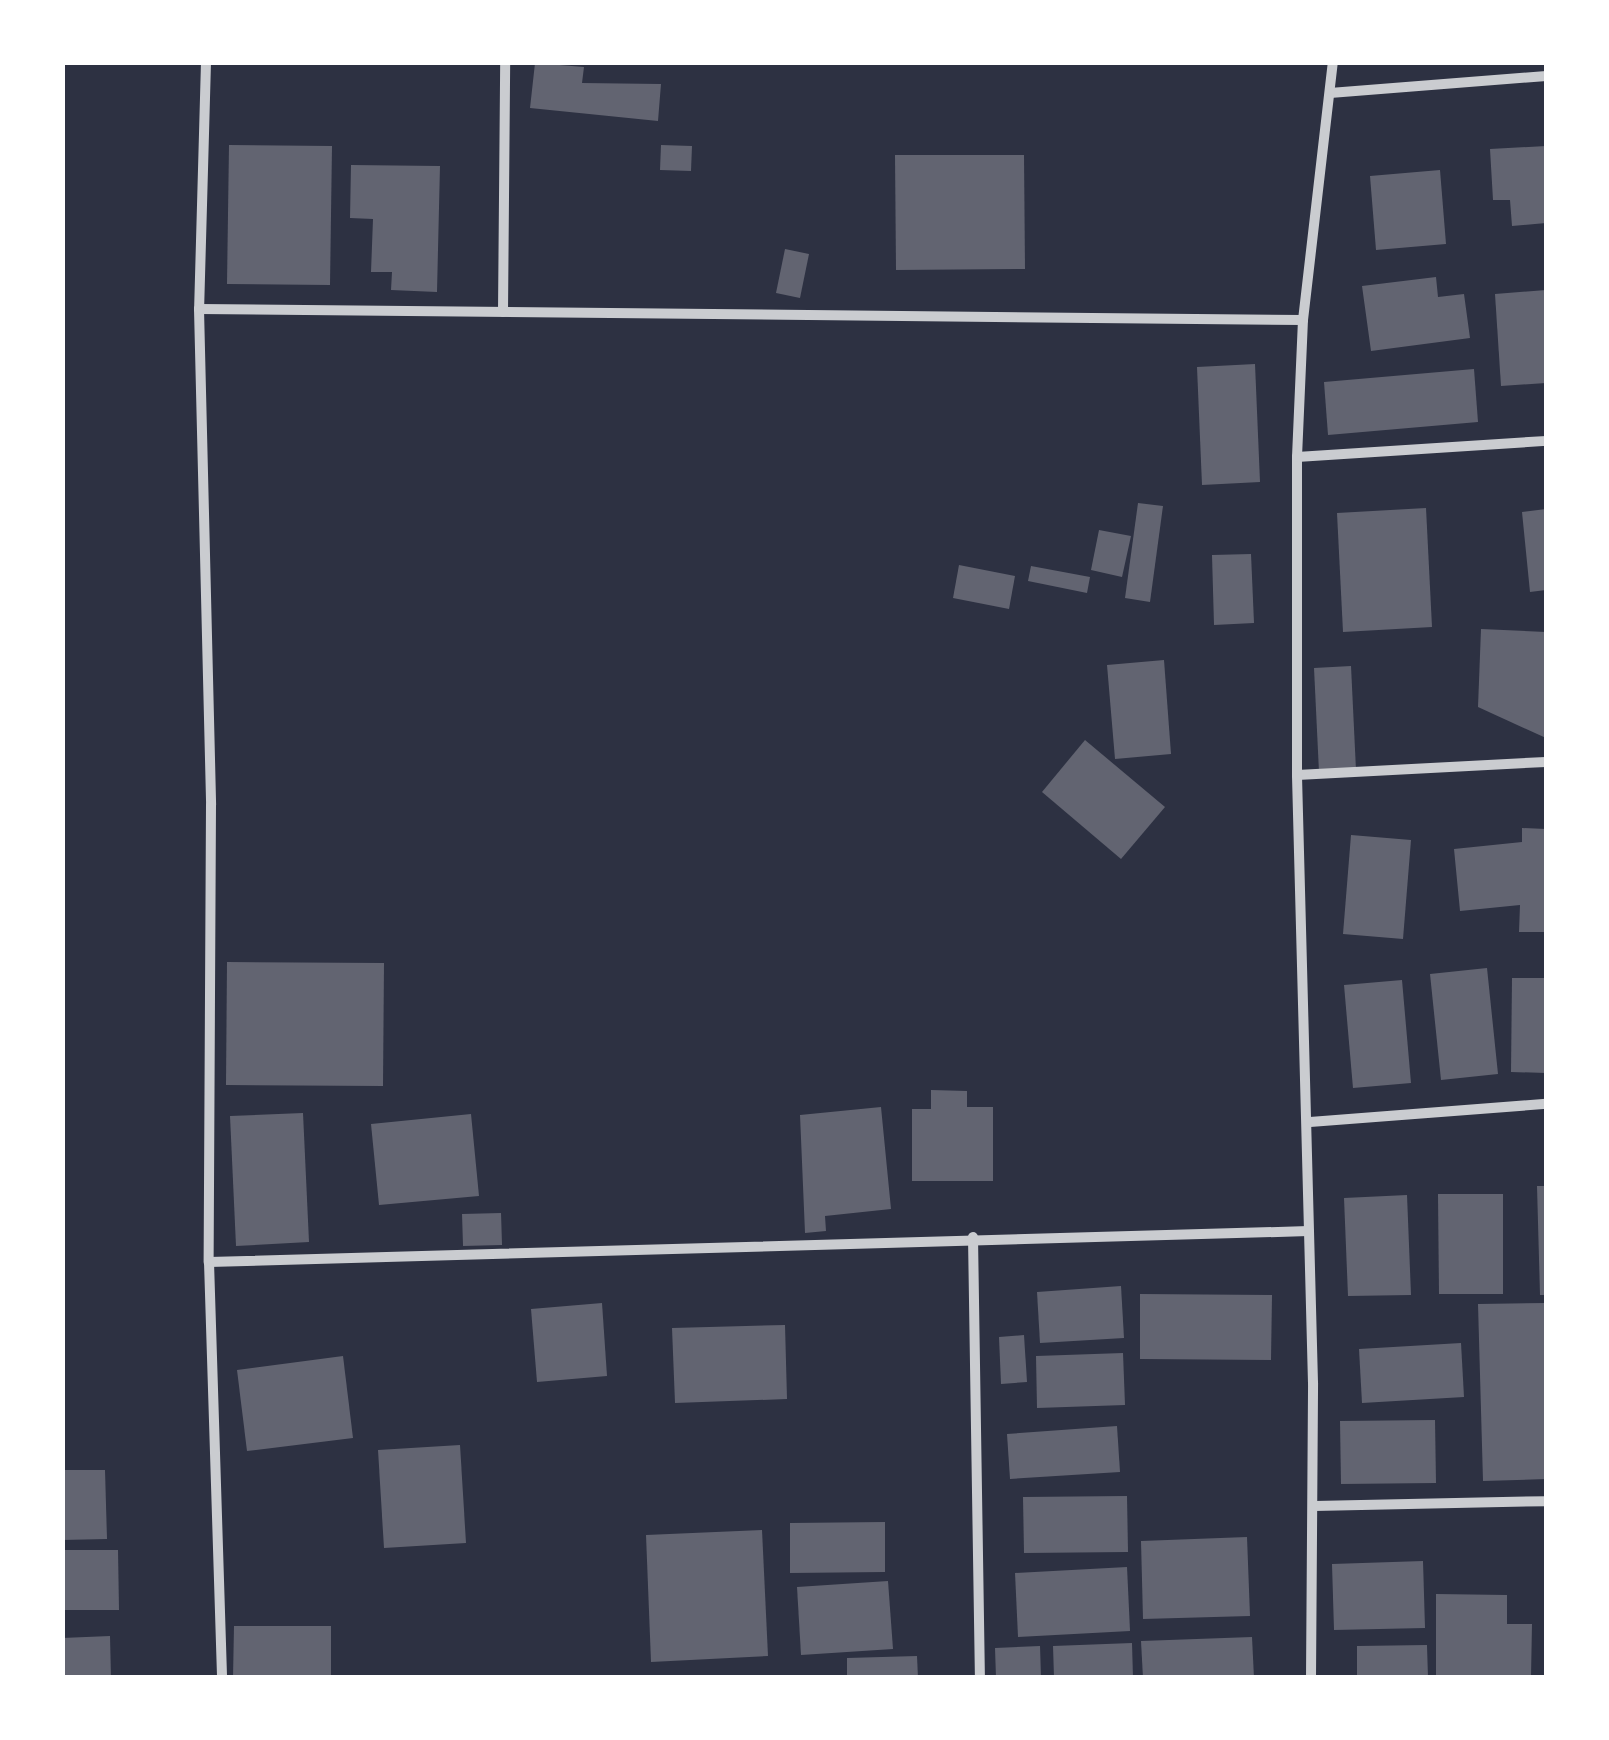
<!DOCTYPE html>
<style>
body{margin:0}
#map{position:relative;width:1609px;height:1740px;overflow:hidden;background:#2d3142;font-family:"Asap Condensed",sans-serif}
div>[style]{position:absolute}
.building>*{inset:0;background:#626471}
.minor>*{height:10px;margin:-5px;padding:0 5px;transform-origin:5px;border-radius:5px;background:#caccd0}
span{translate:-50% -50%;white-space:nowrap;text-align:center;line-height:1.15;-webkit-text-stroke:9px #fff;paint-order:stroke}
.frame{position:absolute;inset:0;border:65px solid #fff;pointer-events:none}
</style>
<div id="map">
<div class="building">
<i style="clip-path:polygon(535px 63px,584px 67px,582px 83px,661px 84px,658px 121px,530px 108px)"></i>
<i style="clip-path:polygon(229px 145px,332px 146px,330px 285px,227px 284px)"></i>
<i style="clip-path:polygon(661px 145px,692px 146px,691px 171px,660px 170px)"></i>
<i style="clip-path:polygon(1546px 146px,1546px 223px,1512px 226px,1510px 200px,1493px 200px,1490px 149px)"></i>
<i style="clip-path:polygon(895px 155px,1024px 155px,1025px 269px,896px 270px)"></i>
<i style="clip-path:polygon(351px 165px,440px 166px,437px 292px,391px 290px,392px 272px,371px 272px,373px 219px,350px 218px)"></i>
<i style="clip-path:polygon(1440px 170px,1446px 244px,1376px 250px,1370px 176px)"></i>
<i style="clip-path:polygon(785px 249px,809px 254px,800px 298px,776px 293px)"></i>
<i style="clip-path:polygon(1436px 277px,1438px 297px,1464px 294px,1470px 338px,1371px 351px,1362px 286px)"></i>
<i style="clip-path:polygon(1546px 290px,1546px 383px,1501px 386px,1495px 294px)"></i>
<i style="clip-path:polygon(1255px 364px,1260px 482px,1202px 485px,1197px 367px)"></i>
<i style="clip-path:polygon(1474px 369px,1478px 422px,1328px 435px,1324px 382px)"></i>
<i style="clip-path:polygon(1138px 503px,1163px 506px,1150px 602px,1125px 598px)"></i>
<i style="clip-path:polygon(1426px 508px,1432px 627px,1343px 632px,1337px 513px)"></i>
<i style="clip-path:polygon(1546px 509px,1546px 590px,1530px 592px,1522px 512px)"></i>
<i style="clip-path:polygon(1099px 530px,1131px 536px,1122px 577px,1091px 570px)"></i>
<i style="clip-path:polygon(1251px 554px,1254px 623px,1214px 625px,1212px 555px)"></i>
<i style="clip-path:polygon(959px 565px,1015px 576px,1009px 609px,953px 598px)"></i>
<i style="clip-path:polygon(1031px 566px,1090px 577px,1087px 593px,1028px 581px)"></i>
<i style="clip-path:polygon(1481px 629px,1546px 632px,1546px 738px,1478px 707px)"></i>
<i style="clip-path:polygon(1164px 660px,1171px 754px,1115px 759px,1107px 665px)"></i>
<i style="clip-path:polygon(1351px 666px,1356px 770px,1319px 772px,1314px 668px)"></i>
<i style="clip-path:polygon(1085px 740px,1165px 807px,1121px 859px,1042px 792px)"></i>
<i style="clip-path:polygon(1522px 828px,1546px 829px,1546px 932px,1519px 932px,1520px 905px,1460px 911px,1454px 849px,1522px 842px)"></i>
<i style="clip-path:polygon(1351px 835px,1411px 840px,1403px 939px,1343px 934px)"></i>
<i style="clip-path:polygon(227px 962px,384px 963px,383px 1086px,226px 1085px)"></i>
<i style="clip-path:polygon(1487px 968px,1498px 1074px,1441px 1080px,1430px 974px)"></i>
<i style="clip-path:polygon(1512px 978px,1546px 978px,1546px 1073px,1511px 1072px)"></i>
<i style="clip-path:polygon(1402px 980px,1411px 1083px,1353px 1088px,1344px 985px)"></i>
<i style="clip-path:polygon(931px 1090px,967px 1091px,967px 1107px,993px 1107px,993px 1181px,912px 1181px,912px 1109px,931px 1109px)"></i>
<i style="clip-path:polygon(881px 1107px,891px 1209px,825px 1216px,826px 1231px,805px 1233px,800px 1115px)"></i>
<i style="clip-path:polygon(303px 1113px,309px 1242px,236px 1246px,230px 1116px)"></i>
<i style="clip-path:polygon(471px 1114px,479px 1196px,379px 1205px,371px 1124px)"></i>
<i style="clip-path:polygon(1537px 1186px,1546px 1186px,1546px 1295px,1540px 1295px)"></i>
<i style="clip-path:polygon(1438px 1194px,1503px 1194px,1503px 1294px,1439px 1294px)"></i>
<i style="clip-path:polygon(1407px 1195px,1411px 1295px,1348px 1296px,1344px 1198px)"></i>
<i style="clip-path:polygon(501px 1213px,502px 1245px,463px 1246px,462px 1214px)"></i>
<i style="clip-path:polygon(1121px 1286px,1124px 1338px,1040px 1343px,1037px 1292px)"></i>
<i style="clip-path:polygon(1140px 1294px,1272px 1295px,1271px 1360px,1140px 1359px)"></i>
<i style="clip-path:polygon(602px 1303px,607px 1376px,537px 1382px,531px 1309px)"></i>
<i style="clip-path:polygon(1546px 1303px,1546px 1479px,1483px 1481px,1478px 1304px)"></i>
<i style="clip-path:polygon(785px 1325px,787px 1399px,675px 1403px,672px 1328px)"></i>
<i style="clip-path:polygon(1024px 1335px,1027px 1382px,1001px 1384px,999px 1337px)"></i>
<i style="clip-path:polygon(1461px 1343px,1464px 1397px,1362px 1403px,1359px 1349px)"></i>
<i style="clip-path:polygon(1123px 1353px,1125px 1405px,1037px 1408px,1036px 1356px)"></i>
<i style="clip-path:polygon(343px 1356px,353px 1438px,247px 1451px,237px 1370px)"></i>
<i style="clip-path:polygon(1435px 1420px,1436px 1483px,1341px 1484px,1340px 1421px)"></i>
<i style="clip-path:polygon(1117px 1426px,1120px 1472px,1010px 1479px,1007px 1434px)"></i>
<i style="clip-path:polygon(460px 1445px,466px 1543px,384px 1548px,378px 1450px)"></i>
<i style="clip-path:polygon(62px 1470px,105px 1470px,107px 1539px,62px 1540px)"></i>
<i style="clip-path:polygon(1127px 1496px,1128px 1552px,1024px 1553px,1023px 1497px)"></i>
<i style="clip-path:polygon(885px 1522px,885px 1572px,790px 1573px,790px 1523px)"></i>
<i style="clip-path:polygon(762px 1530px,768px 1656px,651px 1662px,646px 1535px)"></i>
<i style="clip-path:polygon(1247px 1537px,1250px 1616px,1143px 1619px,1141px 1541px)"></i>
<i style="clip-path:polygon(62px 1550px,118px 1550px,119px 1610px,62px 1610px)"></i>
<i style="clip-path:polygon(1423px 1561px,1425px 1628px,1334px 1630px,1332px 1564px)"></i>
<i style="clip-path:polygon(1127px 1567px,1130px 1631px,1018px 1637px,1015px 1573px)"></i>
<i style="clip-path:polygon(888px 1581px,893px 1649px,801px 1655px,797px 1587px)"></i>
<i style="clip-path:polygon(1436px 1594px,1507px 1595px,1507px 1624px,1532px 1624px,1531px 1677px,1436px 1678px)"></i>
<i style="clip-path:polygon(234px 1626px,331px 1626px,331px 1678px,233px 1678px)"></i>
<i style="clip-path:polygon(110px 1636px,111px 1678px,62px 1678px,62px 1638px)"></i>
<i style="clip-path:polygon(1252px 1637px,1254px 1678px,1143px 1678px,1141px 1641px)"></i>
<i style="clip-path:polygon(1132px 1643px,1133px 1678px,1054px 1678px,1053px 1646px)"></i>
<i style="clip-path:polygon(1427px 1645px,1428px 1678px,1357px 1678px,1357px 1646px)"></i>
<i style="clip-path:polygon(1040px 1646px,1041px 1678px,996px 1678px,995px 1648px)"></i>
<i style="clip-path:polygon(917px 1656px,918px 1678px,847px 1678px,847px 1658px)"></i>
</div>
<div class="minor">
<i style="left:206px;top:62px;width:247px;rotate:91.6deg"></i>
<i style="left:199px;top:309px;width:496px;rotate:88.6deg"></i>
<i style="left:211px;top:805px;width:457px;rotate:90.3deg"></i>
<i style="left:209px;top:1262px;width:416px;rotate:88.2deg"></i>
<i style="left:1330px;top:93px;width:217px;rotate:-4.5deg"></i>
<i style="left:199px;top:309px;width:1104px;rotate:0.57deg"></i>
<i style="left:503px;top:312px;width:250px;rotate:-89.5deg"></i>
<i style="left:1297px;top:457px;width:250px;rotate:-3.7deg"></i>
<i style="left:1297px;top:775px;width:249px;rotate:-3deg"></i>
<i style="left:1310px;top:1122px;width:237px;rotate:-4.4deg"></i>
<i style="left:973px;top:1237px;width:441px;rotate:89.1deg"></i>
<i style="left:209px;top:1262px;width:1100px;rotate:-1.61deg"></i>
<i style="left:1314px;top:1506px;width:232px;rotate:-1.2deg"></i>
<i style="left:1311px;top:1678px;width:295px;rotate:-89.6deg"></i>
<i style="left:1313px;top:1383px;width:608px;rotate:-91.51deg"></i>
<i style="left:1297px;top:775px;width:318px;rotate:-90deg"></i>
<i style="left:1297px;top:457px;width:137px;rotate:-87.5deg"></i>
<i style="left:1303px;top:320px;width:260px;rotate:-83.4deg"></i>
</div>
<div class="frame"></div>
</div>
